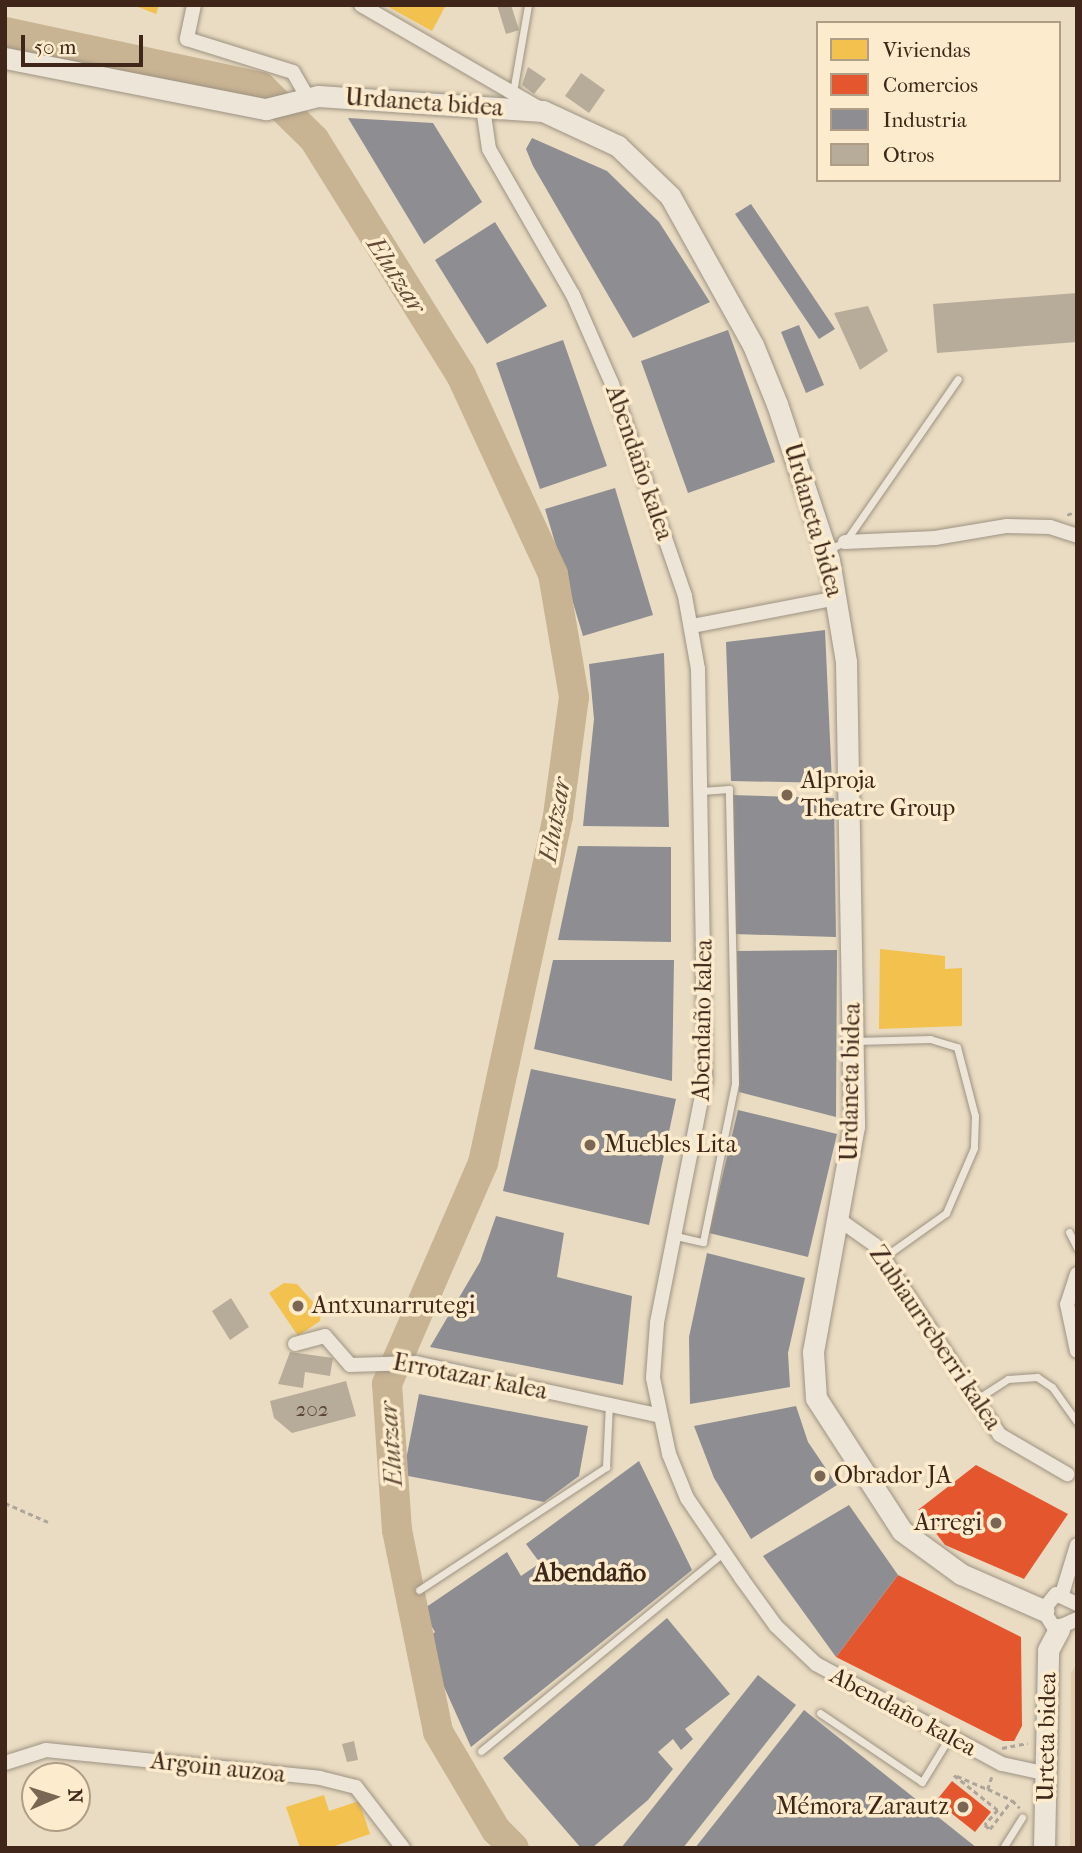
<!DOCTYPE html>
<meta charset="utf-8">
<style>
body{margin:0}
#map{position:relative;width:1082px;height:1853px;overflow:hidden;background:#eadcc2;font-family:"IM FELL French Canon",serif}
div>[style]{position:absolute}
.green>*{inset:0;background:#e1cdab}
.homes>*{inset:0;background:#f2c14e}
.shops>*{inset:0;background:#e4572e}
.industry>*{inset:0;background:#8d8d92}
.river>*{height:30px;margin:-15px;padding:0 15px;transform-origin:15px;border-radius:15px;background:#c8b392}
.building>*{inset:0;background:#b7ac9a}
.path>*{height:2.5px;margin-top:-1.25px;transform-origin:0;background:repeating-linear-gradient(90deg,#ada59a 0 5px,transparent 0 8.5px)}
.roads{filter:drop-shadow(0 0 2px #9d9282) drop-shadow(0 0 2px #9d9282)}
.lane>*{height:7px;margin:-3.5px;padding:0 3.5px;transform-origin:3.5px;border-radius:3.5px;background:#ede5d8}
.street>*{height:14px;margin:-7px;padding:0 7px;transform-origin:7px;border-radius:7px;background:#ede5d8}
.secondary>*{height:21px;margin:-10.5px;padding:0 10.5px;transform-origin:10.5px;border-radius:10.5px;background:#ede5d8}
.dots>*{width:19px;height:19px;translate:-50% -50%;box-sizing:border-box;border:4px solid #fceccd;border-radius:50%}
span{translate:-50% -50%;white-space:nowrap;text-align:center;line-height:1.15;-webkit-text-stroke:7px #fceccd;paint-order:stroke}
.number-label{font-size:21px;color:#5d4838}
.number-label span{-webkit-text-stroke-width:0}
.street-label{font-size:24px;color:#3f2618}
.poi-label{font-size:24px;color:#3f2618}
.left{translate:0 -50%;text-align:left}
.right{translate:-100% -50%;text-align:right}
.water-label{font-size:26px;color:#644b37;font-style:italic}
.neighbourhood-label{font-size:26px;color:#3f2618;font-weight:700}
.frame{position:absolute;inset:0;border:7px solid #3f2618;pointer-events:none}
.legend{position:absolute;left:816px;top:21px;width:245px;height:161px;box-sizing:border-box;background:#fceccd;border:2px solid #b09d85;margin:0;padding:9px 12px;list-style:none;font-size:21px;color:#3f2618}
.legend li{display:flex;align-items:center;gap:14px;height:35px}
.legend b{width:35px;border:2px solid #b09d85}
.north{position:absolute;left:21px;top:1762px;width:70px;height:70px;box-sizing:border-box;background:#fceccd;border:2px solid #b09d85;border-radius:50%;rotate:87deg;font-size:19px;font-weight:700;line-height:28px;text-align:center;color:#3f2618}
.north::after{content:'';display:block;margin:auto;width:24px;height:32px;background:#7b6654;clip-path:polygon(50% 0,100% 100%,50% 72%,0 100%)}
.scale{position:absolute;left:21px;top:35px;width:122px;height:32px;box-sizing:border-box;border:4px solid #3f2618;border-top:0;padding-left:9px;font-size:21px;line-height:24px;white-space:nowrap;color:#3f2618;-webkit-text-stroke:5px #fceccd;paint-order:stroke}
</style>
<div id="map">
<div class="green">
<i style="clip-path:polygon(1077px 1663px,1077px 1848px,1070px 1848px,1071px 1673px)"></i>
</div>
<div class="homes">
<i style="clip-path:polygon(133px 5px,159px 5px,156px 14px)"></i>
<i style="clip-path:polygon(385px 5px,446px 5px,432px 31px)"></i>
<i style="clip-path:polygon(880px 949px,945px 956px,945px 969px,962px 968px,962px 1026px,879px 1029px)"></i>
<i style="clip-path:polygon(284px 1283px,297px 1284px,321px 1311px,320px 1321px,298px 1336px,269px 1293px)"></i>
<i style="clip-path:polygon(324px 1795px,329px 1811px,359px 1801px,370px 1834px,329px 1848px,300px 1848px,286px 1807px)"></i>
</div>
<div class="shops">
<i style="clip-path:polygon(976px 1465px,1068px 1514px,1024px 1579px,945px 1545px,918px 1510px)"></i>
<i style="clip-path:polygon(898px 1575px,1021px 1637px,1022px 1726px,1014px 1741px,1003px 1741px,836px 1657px)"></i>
<i style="clip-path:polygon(952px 1781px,991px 1812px,975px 1832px,936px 1801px)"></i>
</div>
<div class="industry">
<i style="clip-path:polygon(348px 118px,433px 123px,482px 202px,424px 244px)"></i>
<i style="clip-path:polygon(532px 138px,607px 171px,659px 222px,710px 302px,633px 338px,533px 166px,526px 149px)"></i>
<i style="clip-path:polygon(751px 204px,835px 329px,819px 339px,735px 214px)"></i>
<i style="clip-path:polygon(495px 222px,547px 306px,487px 344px,435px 260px)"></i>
<i style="clip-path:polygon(799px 325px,824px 385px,806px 393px,781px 332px)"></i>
<i style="clip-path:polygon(728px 330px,775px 462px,688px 493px,641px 361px)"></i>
<i style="clip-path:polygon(563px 340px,607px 466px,540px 489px,496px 363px)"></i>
<i style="clip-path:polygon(615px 488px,653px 615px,583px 636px,545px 509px)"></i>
<i style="clip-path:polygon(825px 630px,832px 783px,731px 781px,726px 642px)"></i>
<i style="clip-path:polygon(664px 653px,669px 827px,583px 826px,594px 719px,589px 664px)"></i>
<i style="clip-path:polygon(731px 795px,834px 798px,836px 937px,733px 934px)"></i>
<i style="clip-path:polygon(578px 846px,671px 847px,671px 942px,558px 940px)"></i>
<i style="clip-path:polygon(837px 950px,836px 1117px,739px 1092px,737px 951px)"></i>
<i style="clip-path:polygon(553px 960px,674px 960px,672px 1081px,534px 1049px)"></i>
<i style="clip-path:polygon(531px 1069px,676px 1099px,649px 1225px,503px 1191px)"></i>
<i style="clip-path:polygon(738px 1110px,837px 1134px,808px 1257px,709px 1233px)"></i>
<i style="clip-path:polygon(496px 1216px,564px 1233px,557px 1277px,632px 1296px,623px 1385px,430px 1347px,480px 1262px)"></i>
<i style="clip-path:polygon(707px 1253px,805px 1278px,788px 1353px,790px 1387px,690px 1404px,689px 1337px)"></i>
<i style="clip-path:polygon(419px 1394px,588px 1426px,579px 1476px,544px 1502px,403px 1475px)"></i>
<i style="clip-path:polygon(796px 1406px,808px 1442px,837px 1485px,751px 1539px,714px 1478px,694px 1426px)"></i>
<i style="clip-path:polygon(639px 1461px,692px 1570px,471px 1747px,424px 1642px,435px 1632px,422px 1610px,507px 1552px,521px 1576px,540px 1563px,526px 1544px)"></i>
<i style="clip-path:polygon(849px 1505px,898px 1575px,836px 1657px,763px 1556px)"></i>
<i style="clip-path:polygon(667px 1618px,730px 1694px,685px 1729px,693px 1739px,681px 1750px,673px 1739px,658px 1752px,673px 1769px,648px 1800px,592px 1848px,581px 1848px,503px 1758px)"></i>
<i style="clip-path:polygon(758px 1675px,796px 1705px,683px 1848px,621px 1848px)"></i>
<i style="clip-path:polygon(804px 1710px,977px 1848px,695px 1848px)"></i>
</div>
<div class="river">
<i style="left:5px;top:32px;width:262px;rotate:12.1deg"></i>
<i style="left:261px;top:87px;width:74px;rotate:44.5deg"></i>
<i style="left:314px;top:139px;width:278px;rotate:58.1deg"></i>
<i style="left:461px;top:375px;width:219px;rotate:65.2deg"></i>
<i style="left:553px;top:574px;width:125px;rotate:80.3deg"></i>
<i style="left:574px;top:697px;width:120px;rotate:97.7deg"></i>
<i style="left:558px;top:816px;width:355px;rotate:102.2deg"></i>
<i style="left:483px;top:1163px;width:241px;rotate:113.5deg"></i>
<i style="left:387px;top:1384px;width:146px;rotate:86.1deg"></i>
<i style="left:397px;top:1530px;width:206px;rotate:78.5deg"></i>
<i style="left:438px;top:1732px;width:114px;rotate:59.4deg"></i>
<i style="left:496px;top:1830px;width:25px;rotate:45deg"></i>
</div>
<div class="building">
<i style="clip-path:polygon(497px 5px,511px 5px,519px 30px,506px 34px)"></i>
<i style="clip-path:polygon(528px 67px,546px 79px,534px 94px,522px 85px)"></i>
<i style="clip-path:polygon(581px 73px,605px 90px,589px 113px,565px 96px)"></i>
<i style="clip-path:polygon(1077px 293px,1077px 342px,937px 353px,933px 304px)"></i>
<i style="clip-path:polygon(868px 306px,888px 351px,860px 370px,834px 313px)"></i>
<i style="clip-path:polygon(231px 1298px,249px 1327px,230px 1340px,212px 1311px)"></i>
<i style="clip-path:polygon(290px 1352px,333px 1358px,330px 1376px,305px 1372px,303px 1388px,278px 1384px)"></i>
<i style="clip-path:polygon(346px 1381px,356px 1416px,292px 1433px,274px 1418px,270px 1401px)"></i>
<i style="clip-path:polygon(354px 1741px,358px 1760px,347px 1762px,342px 1744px)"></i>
</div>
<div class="path">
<i style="left:1067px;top:515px;width:11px;rotate:-22deg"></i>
<i style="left:5px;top:1503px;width:47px;rotate:23.8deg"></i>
<i style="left:1002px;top:1748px;width:26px;rotate:-11deg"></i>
<i style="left:954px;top:1775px;width:56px;rotate:38.5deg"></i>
<i style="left:998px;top:1810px;width:20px;rotate:131deg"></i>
<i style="left:985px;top:1825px;width:6px;rotate:39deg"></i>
<i style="left:990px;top:1829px;width:36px;rotate:-53deg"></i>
<i style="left:1012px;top:1800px;width:11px;rotate:45deg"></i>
<i style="left:957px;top:1776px;width:34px;rotate:23deg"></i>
<i style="left:992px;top:1777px;width:13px;rotate:108deg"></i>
<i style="left:988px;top:1789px;width:26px;rotate:25deg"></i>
</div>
<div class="roads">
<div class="lane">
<i style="left:513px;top:92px;width:88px;rotate:-80.2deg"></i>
<i style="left:829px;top:549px;width:17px;rotate:-24deg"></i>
<i style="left:845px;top:542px;width:198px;rotate:-55.3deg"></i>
<i style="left:855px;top:1041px;width:75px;rotate:-1.5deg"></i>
<i style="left:930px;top:1039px;width:28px;rotate:17deg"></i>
<i style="left:957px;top:1047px;width:71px;rotate:75.4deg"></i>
<i style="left:975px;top:1116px;width:32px;rotate:92deg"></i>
<i style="left:974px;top:1148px;width:71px;rotate:113.3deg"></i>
<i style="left:946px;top:1213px;width:77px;rotate:144.5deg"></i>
<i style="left:1069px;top:1232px;width:18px;rotate:63deg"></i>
<i style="left:676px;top:1236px;width:28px;rotate:13deg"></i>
<i style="left:703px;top:1242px;width:162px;rotate:-78.6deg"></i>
<i style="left:735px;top:1083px;width:294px;rotate:-91.2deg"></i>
<i style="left:729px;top:789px;width:28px;rotate:176deg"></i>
<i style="left:977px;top:1399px;width:37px;rotate:-33deg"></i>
<i style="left:1008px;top:1379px;width:29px;rotate:-4deg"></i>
<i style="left:1037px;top:1377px;width:18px;rotate:34deg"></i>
<i style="left:1052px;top:1387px;width:43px;rotate:54.5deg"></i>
<i style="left:419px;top:1590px;width:224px;rotate:-33.3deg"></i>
<i style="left:606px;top:1467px;width:63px;rotate:-87.3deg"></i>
<i style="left:820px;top:1713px;width:123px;rotate:34.1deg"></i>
<i style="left:922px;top:1782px;width:52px;rotate:-58.5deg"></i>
<i style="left:481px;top:1751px;width:314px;rotate:-39.3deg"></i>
<i style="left:1003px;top:1848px;width:36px;rotate:-58deg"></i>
</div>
<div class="street">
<i style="left:194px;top:5px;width:35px;rotate:102deg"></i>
<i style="left:187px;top:39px;width:111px;rotate:17.3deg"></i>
<i style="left:293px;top:72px;width:30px;rotate:60deg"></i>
<i style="left:361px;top:5px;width:206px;rotate:30.1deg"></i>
<i style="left:483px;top:108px;width:41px;rotate:81.7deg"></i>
<i style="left:489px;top:149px;width:168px;rotate:60.1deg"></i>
<i style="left:573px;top:295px;width:97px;rotate:66.3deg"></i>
<i style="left:612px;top:384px;width:224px;rotate:71deg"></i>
<i style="left:685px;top:596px;width:74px;rotate:79.9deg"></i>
<i style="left:698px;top:669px;width:411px;rotate:89deg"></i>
<i style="left:705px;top:1080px;width:248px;rotate:101.2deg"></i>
<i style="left:657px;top:1323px;width:55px;rotate:94.2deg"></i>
<i style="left:653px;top:1378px;width:78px;rotate:78.1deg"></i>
<i style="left:669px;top:1454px;width:48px;rotate:67.8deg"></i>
<i style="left:687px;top:1498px;width:98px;rotate:55.8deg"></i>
<i style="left:742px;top:1579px;width:58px;rotate:54.1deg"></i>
<i style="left:776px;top:1626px;width:55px;rotate:43.5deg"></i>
<i style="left:816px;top:1664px;width:211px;rotate:28.3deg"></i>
<i style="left:1002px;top:1764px;width:47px;rotate:12.3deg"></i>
<i style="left:845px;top:542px;width:90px;rotate:-2.5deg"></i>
<i style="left:935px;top:538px;width:73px;rotate:-9.5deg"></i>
<i style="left:1007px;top:526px;width:43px;rotate:1.3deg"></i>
<i style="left:1050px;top:527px;width:28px;rotate:18deg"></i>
<i style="left:692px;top:626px;width:148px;rotate:-10.9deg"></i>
<i style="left:841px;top:1221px;width:42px;rotate:35.2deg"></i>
<i style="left:875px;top:1245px;width:227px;rotate:56.7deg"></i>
<i style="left:1000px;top:1435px;width:78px;rotate:30.2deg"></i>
<i style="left:1077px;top:1274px;width:32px;rotate:108deg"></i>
<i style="left:1067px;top:1304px;width:48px;rotate:78deg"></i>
<i style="left:295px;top:1344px;width:31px;rotate:-15deg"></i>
<i style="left:325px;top:1336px;width:38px;rotate:49deg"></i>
<i style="left:350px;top:1365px;width:66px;rotate:-1.7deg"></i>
<i style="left:416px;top:1363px;width:247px;rotate:12.2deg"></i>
<i style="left:1062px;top:1594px;width:51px;rotate:-73deg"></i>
<i style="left:1077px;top:1604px;width:23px;rotate:-155deg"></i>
<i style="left:1056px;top:1594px;width:21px;rotate:129deg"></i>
<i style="left:1043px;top:1610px;width:22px;rotate:58deg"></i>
<i style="left:1055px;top:1629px;width:24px;rotate:-24deg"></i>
<i style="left:5px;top:1763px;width:43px;rotate:-17.6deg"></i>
<i style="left:46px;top:1750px;width:275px;rotate:5.8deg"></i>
<i style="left:320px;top:1778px;width:37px;rotate:14deg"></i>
<i style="left:356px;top:1787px;width:77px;rotate:52.4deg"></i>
</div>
<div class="secondary">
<i style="left:5px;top:58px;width:266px;rotate:11.1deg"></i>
<i style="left:266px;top:109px;width:54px;rotate:-14deg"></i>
<i style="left:318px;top:96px;width:225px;rotate:3.8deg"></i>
<i style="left:543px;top:111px;width:83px;rotate:25deg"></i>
<i style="left:618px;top:146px;width:72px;rotate:43.9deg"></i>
<i style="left:670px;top:196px;width:171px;rotate:60.9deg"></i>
<i style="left:753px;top:345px;width:64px;rotate:67.9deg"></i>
<i style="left:777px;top:404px;width:164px;rotate:71.6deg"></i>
<i style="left:829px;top:560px;width:103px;rotate:80.5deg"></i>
<i style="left:846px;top:662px;width:464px;rotate:89deg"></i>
<i style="left:854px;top:1126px;width:230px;rotate:100.3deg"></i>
<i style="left:813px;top:1352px;width:46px;rotate:86.3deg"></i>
<i style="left:816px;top:1398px;width:158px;rotate:57.1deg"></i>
<i style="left:902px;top:1531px;width:73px;rotate:36.1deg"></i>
<i style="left:961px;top:1574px;width:90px;rotate:23.7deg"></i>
<i style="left:1044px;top:1848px;width:198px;rotate:-88.8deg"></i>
<i style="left:1048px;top:1650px;width:24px;rotate:-62deg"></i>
</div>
</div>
<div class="dots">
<i style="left:787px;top:795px;background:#7b6654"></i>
<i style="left:590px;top:1145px;background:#7b6654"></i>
<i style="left:298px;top:1306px;background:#7b6654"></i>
<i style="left:820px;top:1476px;background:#7b6654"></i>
<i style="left:996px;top:1523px;background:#7b6654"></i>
<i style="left:963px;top:1807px;background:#7b6654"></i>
</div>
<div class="number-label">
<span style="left:312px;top:1409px">202</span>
</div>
<div class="street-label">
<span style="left:424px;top:103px;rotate:4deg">Urdaneta bidea</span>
<span style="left:639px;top:463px;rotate:71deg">Abendaño kalea</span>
<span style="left:813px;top:520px;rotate:74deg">Urdaneta bidea</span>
<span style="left:703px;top:1020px;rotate:-89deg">Abendaño kalea</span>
<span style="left:851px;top:1082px;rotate:-89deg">Urdaneta bidea</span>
<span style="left:935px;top:1338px;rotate:56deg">Zubiaurreberri kalea</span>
<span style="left:470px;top:1377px;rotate:11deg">Errotazar kalea</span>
<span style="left:903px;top:1712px;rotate:28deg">Abendaño kalea</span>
<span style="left:1047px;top:1737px;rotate:-89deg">Urteta bidea</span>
<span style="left:218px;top:1768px;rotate:6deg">Argoin auzoa</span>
</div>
<div class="poi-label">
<span class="left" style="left:801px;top:795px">Alproja<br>Theatre Group</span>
<span class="left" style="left:604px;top:1145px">Muebles Lita</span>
<span class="left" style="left:312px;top:1306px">Antxunarrutegi</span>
<span class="left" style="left:834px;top:1476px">Obrador JA</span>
<span class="right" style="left:982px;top:1523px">Arregi</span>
<span class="right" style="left:949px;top:1807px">Mémora Zarautz</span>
</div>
<div class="water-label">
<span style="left:396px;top:275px;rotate:57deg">Elutzar</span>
<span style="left:555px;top:820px;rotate:-80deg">Elutzar</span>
<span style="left:391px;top:1444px;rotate:-94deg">Elutzar</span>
</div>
<div class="neighbourhood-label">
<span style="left:590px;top:1573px">Abendaño</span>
</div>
<div class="frame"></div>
<ul class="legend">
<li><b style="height:19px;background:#f2c14e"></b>Viviendas</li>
<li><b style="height:19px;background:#e4572e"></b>Comercios</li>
<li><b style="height:19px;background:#8d8d92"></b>Industria</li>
<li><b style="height:19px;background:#b7ac9a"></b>Otros</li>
</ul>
<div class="north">N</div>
<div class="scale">50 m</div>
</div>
